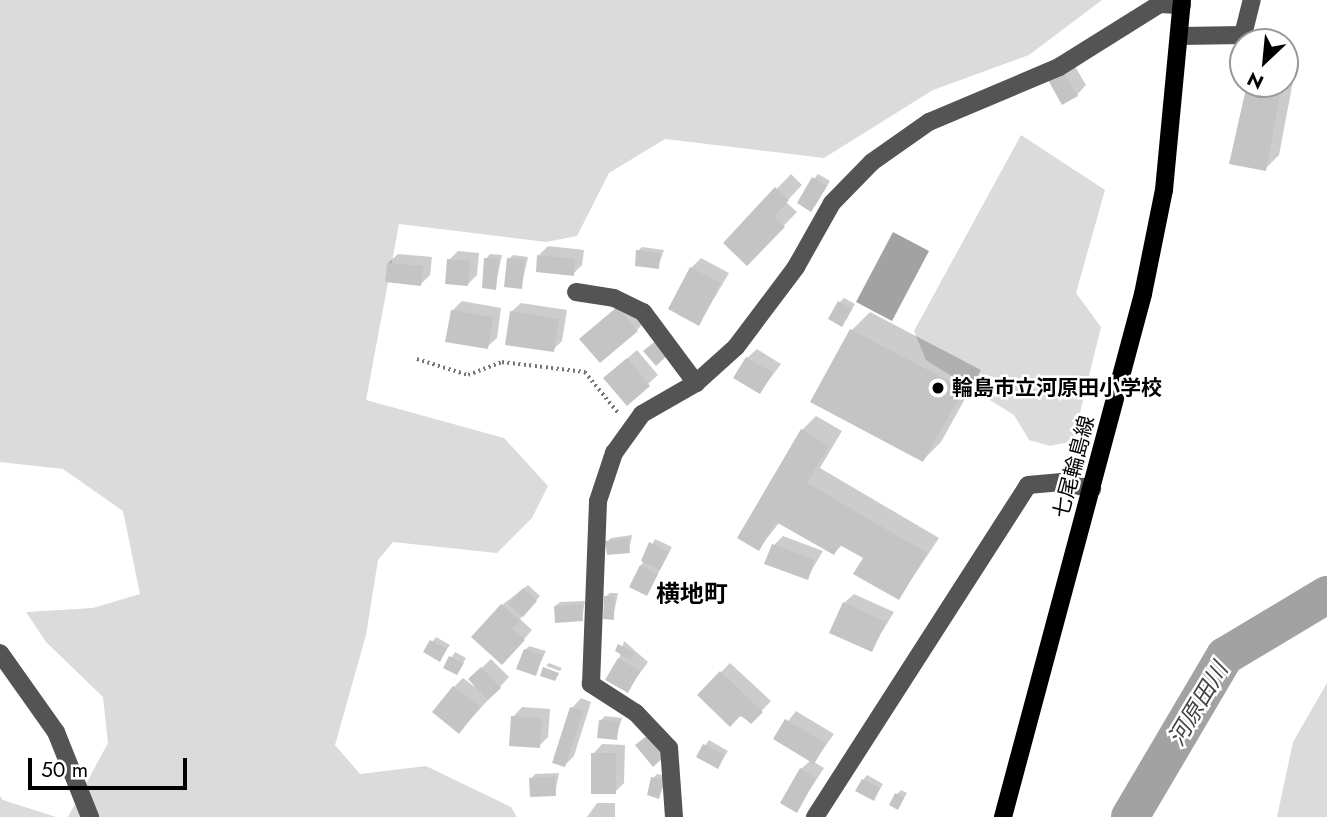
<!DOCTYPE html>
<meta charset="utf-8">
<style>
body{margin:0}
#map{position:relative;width:1327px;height:817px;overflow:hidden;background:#fff;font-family:Jost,"Noto Sans JP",sans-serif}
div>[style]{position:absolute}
.green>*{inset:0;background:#dbdbdb}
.water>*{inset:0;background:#a2a2a2}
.shadow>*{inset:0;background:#0003}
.river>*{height:38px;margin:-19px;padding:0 19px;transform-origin:19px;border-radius:19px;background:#a2a2a2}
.building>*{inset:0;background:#c4c4c4}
.path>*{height:3.5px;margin-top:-1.75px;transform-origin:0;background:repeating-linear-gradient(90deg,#767676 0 2px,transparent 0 5.5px)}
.minor>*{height:18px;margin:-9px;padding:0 9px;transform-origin:9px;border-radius:9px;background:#545454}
.major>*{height:18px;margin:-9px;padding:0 9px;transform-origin:9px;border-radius:9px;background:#000}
.dots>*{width:19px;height:19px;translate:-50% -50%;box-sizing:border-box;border:4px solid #fff;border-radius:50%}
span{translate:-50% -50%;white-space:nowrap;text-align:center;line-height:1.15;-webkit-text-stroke:5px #fff;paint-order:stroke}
.poi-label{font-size:21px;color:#000;font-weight:700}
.left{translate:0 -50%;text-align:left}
.street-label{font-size:21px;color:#000}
.water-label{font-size:23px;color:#434343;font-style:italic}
.quarter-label{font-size:24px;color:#000;font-weight:700}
.north{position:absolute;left:1229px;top:28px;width:70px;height:70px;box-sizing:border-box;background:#fff;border:2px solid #999;border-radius:50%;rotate:206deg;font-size:19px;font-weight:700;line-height:28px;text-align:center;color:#000}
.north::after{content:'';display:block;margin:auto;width:24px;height:32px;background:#000;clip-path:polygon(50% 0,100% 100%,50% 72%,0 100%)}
.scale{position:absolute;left:28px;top:758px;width:159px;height:32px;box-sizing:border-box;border:4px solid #000;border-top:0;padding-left:9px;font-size:21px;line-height:24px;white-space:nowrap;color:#000;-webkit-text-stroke:5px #fff;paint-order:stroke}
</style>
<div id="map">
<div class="green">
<i style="clip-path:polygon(0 0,1102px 0,1029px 55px,933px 90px,824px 158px,665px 139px,609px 173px,577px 236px,546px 242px,399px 224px,366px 400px,504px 438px,548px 486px,532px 518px,497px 553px,393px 542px,378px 560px,366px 635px,335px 745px,360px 774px,426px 766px,511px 807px,517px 817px,68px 817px,108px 743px,103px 697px,46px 642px,26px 612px,93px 608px,140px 594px,123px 511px,63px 469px,0 462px)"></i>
<i style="clip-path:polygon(1021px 135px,1105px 190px,1076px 293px,1101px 327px,1073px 441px,1050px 446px,1029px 440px,1014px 415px,926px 360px,914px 331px)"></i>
<i style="clip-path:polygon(1327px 683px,1327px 817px,1277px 817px,1293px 742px)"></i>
<i style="clip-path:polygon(0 796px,3px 800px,56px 817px,0 817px)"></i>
</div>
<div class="water">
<i style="clip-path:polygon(893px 232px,929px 251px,892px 321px,856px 302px)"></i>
</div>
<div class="shadow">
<i style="clip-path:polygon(1285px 51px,1298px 55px,1279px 155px,1265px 169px,1249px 84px,1285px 84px)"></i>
<i style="clip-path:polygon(1073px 63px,1086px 85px,1077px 95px,1050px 80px)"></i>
<i style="clip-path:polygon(791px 174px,802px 185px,786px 202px,797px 212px,747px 264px,725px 243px)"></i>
<i style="clip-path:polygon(818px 174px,830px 181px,815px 206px,814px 179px)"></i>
<i style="clip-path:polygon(548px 246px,584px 250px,582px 265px,573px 274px,539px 255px)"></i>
<i style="clip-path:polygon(642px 247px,664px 250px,658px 267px,638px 251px)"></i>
<i style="clip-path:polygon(458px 251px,479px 253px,477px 275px,467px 285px,449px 260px)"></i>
<i style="clip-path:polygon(398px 254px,432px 257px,430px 275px,421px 284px,388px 263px)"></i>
<i style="clip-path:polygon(490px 254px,502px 255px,495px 288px,486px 259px)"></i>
<i style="clip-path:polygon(513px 255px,528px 257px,521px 287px,509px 259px)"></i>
<i style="clip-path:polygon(701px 258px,729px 273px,699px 324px,691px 268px)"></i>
<i style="clip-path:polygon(844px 298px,855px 304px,846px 320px,840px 302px)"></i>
<i style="clip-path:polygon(627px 299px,646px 321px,637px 330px,582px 339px)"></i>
<i style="clip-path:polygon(462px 301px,501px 308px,497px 338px,487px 347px,452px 311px)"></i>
<i style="clip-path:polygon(521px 303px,567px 310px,562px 341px,553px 350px,511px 312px)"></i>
<i style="clip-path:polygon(870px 312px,981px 370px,941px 442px,923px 460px,852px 330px)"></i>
<i style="clip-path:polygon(757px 349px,781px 364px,760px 392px,747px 358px)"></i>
<i style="clip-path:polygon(637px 350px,658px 375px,627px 403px,615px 369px)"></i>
<i style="clip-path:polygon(816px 416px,842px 431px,820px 468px,939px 538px,899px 598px,865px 557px,843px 544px,834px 553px,780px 522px,759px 548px,802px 430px)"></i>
<i style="clip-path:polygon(632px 535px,629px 551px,607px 542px,611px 538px)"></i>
<i style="clip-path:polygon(783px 536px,823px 551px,807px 578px,774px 545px)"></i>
<i style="clip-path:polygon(655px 539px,672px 547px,647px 594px,641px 566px)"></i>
<i style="clip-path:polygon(528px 585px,540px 596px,520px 619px,532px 630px,511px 654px,502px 605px)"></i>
<i style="clip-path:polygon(610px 593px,618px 593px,613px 618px,605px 597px)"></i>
<i style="clip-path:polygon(854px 594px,894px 612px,871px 650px,844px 603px)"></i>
<i style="clip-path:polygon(585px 601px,582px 619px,555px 606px,560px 602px)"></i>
<i style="clip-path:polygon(436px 637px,450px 645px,439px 660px,425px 652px)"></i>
<i style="clip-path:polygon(624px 641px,648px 662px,627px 691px,619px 659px)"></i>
<i style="clip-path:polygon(529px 646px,546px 651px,535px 674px,525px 650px)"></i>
<i style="clip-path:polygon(455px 652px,466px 658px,457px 673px,445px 668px)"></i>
<i style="clip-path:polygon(491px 659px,509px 677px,468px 722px,454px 687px,463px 678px,475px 687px,470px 679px)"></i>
<i style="clip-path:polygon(549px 663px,562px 668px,560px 671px,546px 666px)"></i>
<i style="clip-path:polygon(730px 663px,771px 701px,751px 722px,699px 695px)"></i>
<i style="clip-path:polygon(581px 698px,591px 702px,574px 756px,565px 765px,572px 708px)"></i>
<i style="clip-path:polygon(522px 707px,550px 709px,548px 737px,539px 746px,513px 717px)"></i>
<i style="clip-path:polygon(796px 711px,834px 734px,814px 762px,824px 768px,796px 811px,801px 769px,811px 760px,775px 738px)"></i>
<i style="clip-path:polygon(605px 716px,622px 718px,616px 738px,601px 720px)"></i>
<i style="clip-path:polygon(709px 740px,728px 751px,717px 767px,698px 756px)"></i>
<i style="clip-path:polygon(602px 744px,625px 745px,624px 783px,615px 792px,593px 754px)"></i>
<i style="clip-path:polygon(559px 773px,555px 794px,531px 779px,535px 774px)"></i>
<i style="clip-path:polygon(657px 774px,667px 776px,659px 797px,653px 778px)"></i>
<i style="clip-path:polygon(867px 775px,883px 784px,874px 799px,863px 780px)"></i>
<i style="clip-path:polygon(901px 790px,907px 793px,898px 808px,897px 794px)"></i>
<i style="clip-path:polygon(597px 803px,615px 803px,615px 817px,587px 817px)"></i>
</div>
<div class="river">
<i style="left:1130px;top:817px;width:187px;rotate:-59.5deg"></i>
<i style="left:1225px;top:656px;width:119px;rotate:-30.9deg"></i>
</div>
<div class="building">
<i style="clip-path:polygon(1063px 71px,1078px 96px,1062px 105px,1048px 80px)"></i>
<i style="clip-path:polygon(1247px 84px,1282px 84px,1266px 171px,1229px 164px)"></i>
<i style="clip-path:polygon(812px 177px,827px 186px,811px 212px,797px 203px)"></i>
<i style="clip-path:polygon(775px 187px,789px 200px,774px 217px,785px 227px,747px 266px,723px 243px)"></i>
<i style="clip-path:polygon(636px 250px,660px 253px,659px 269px,635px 266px)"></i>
<i style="clip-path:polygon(537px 255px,575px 259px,574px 276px,536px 272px)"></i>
<i style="clip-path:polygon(484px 258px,499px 259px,496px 290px,482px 288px)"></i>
<i style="clip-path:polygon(507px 258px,525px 260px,522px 289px,504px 287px)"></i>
<i style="clip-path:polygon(447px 259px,470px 261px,468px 286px,445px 284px)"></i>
<i style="clip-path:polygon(387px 263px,423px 266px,421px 286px,385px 282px)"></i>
<i style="clip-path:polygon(690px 267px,721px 283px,699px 326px,668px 309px)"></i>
<i style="clip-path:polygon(838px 301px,852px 309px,842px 327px,828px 319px)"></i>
<i style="clip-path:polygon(617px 307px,638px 331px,600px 363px,579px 339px)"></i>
<i style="clip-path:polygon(451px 310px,493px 317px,488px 349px,445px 342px)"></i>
<i style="clip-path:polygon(510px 311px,559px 319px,554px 352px,505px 345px)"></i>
<i style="clip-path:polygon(850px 329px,964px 389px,923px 462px,810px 402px)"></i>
<i style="clip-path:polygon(658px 339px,670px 353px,656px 366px,643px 351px)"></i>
<i style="clip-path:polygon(746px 357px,773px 373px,760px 394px,733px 378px)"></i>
<i style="clip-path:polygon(627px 358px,650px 386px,627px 406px,603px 378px)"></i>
<i style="clip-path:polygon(801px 429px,829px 446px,807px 483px,927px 553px,899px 600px,853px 574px,863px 558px,840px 545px,834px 555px,776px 522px,759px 551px,737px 538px)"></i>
<i style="clip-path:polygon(628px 538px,630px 553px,607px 555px,605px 541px)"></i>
<i style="clip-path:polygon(649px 542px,669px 552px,660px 570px,641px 561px)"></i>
<i style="clip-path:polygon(772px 544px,815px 560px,808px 580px,764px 564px)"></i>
<i style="clip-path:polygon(640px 565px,658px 574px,647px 596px,629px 587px)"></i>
<i style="clip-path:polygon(523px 588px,537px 601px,523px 617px,508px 604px)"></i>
<i style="clip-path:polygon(604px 596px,614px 597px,614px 620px,603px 619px)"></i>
<i style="clip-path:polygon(843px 602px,886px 622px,872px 652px,829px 633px)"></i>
<i style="clip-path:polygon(501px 604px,520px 621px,512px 629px,525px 640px,502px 665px,471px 637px)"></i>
<i style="clip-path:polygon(582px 604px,583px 621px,555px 623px,554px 606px)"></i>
<i style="clip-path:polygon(430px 640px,447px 649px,440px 662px,423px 652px)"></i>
<i style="clip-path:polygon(618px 644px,635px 653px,631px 660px,615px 651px)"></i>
<i style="clip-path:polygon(524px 649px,543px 655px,536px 676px,516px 669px)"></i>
<i style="clip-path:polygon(449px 656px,464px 663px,457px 675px,443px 668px)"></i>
<i style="clip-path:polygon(618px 658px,640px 671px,628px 693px,605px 680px)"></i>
<i style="clip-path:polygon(481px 667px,501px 688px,488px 700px,468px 679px)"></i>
<i style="clip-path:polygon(543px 667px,559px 673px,555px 681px,540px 676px)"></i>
<i style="clip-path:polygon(720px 671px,763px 712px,751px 724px,741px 715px,730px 727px,697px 695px)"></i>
<i style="clip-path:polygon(453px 686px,480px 707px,459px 734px,432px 712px)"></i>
<i style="clip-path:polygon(570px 707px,583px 711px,565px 767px,552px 763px)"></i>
<i style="clip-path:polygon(511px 716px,542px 718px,540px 748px,509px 746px)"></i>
<i style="clip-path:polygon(785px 719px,826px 744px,814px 764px,773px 739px)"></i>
<i style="clip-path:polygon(599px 720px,619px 721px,617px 740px,597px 738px)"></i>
<i style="clip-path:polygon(648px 735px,665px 756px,653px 767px,635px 745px)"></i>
<i style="clip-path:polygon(703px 744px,725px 755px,718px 769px,696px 757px)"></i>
<i style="clip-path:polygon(591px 753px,616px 753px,616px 794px,591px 794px)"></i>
<i style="clip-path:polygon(800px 768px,816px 778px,797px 813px,780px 803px)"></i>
<i style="clip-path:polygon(555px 777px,556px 796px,530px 797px,529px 778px)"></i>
<i style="clip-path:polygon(651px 777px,664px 780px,659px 799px,647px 795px)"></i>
<i style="clip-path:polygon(862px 779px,880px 788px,874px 801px,855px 791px)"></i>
<i style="clip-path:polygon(895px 793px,904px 798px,898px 810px,889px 805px)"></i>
</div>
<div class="path">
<i style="left:417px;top:359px;width:53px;rotate:17.4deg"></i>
<i style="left:468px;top:375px;width:36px;rotate:-21deg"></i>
<i style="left:502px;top:362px;width:84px;rotate:6.9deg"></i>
<i style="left:585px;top:372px;width:54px;rotate:51deg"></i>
</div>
<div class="minor">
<i style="left:1181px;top:36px;width:62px;rotate:-0.9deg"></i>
<i style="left:1243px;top:35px;width:36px;rotate:-76deg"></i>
<i style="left:576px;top:292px;width:38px;rotate:9deg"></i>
<i style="left:614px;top:298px;width:32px;rotate:26deg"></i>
<i style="left:643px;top:312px;width:89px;rotate:53.3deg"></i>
<i style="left:0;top:653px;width:97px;rotate:54.7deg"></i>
<i style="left:56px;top:732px;width:92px;rotate:68.2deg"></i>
<i style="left:674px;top:817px;width:69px;rotate:-94.1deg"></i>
<i style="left:669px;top:748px;width:48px;rotate:-133.3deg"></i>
<i style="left:636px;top:713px;width:54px;rotate:-147.2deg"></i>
<i style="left:591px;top:684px;width:183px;rotate:-87.8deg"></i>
<i style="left:598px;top:501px;width:51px;rotate:-71.6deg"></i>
<i style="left:614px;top:453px;width:48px;rotate:-54.3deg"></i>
<i style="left:642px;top:414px;width:62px;rotate:-29.9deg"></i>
<i style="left:696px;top:383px;width:54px;rotate:-42deg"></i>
<i style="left:736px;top:347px;width:100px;rotate:-53.1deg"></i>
<i style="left:796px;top:267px;width:73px;rotate:-60.6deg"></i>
<i style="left:832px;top:203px;width:57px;rotate:-45.7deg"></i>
<i style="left:872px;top:162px;width:70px;rotate:-35.1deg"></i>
<i style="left:929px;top:122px;width:141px;rotate:-22.9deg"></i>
<i style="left:1059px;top:67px;width:119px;rotate:-32deg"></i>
<i style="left:1160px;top:4px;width:22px;rotate:3deg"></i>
<i style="left:815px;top:817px;width:394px;rotate:-57.3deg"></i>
<i style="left:1028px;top:485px;width:34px;rotate:-5deg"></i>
<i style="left:1062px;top:482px;width:31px;rotate:13deg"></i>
</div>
<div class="major">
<i style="left:1003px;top:817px;width:541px;rotate:-75.01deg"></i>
<i style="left:1143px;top:294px;width:106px;rotate:-78.6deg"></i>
<i style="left:1164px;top:190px;width:191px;rotate:-84.6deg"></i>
</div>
<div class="dots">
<i style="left:938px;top:388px;background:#000"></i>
</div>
<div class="poi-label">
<span class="left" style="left:952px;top:388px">輪島市立河原田小学校</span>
</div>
<div class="street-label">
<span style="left:1074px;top:467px;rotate:-75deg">七尾輪島線</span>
</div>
<div class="water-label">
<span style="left:1198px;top:704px;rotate:-59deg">河原田川</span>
</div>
<div class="quarter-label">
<span style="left:692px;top:594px">横地町</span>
</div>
<div class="north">N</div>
<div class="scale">50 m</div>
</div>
